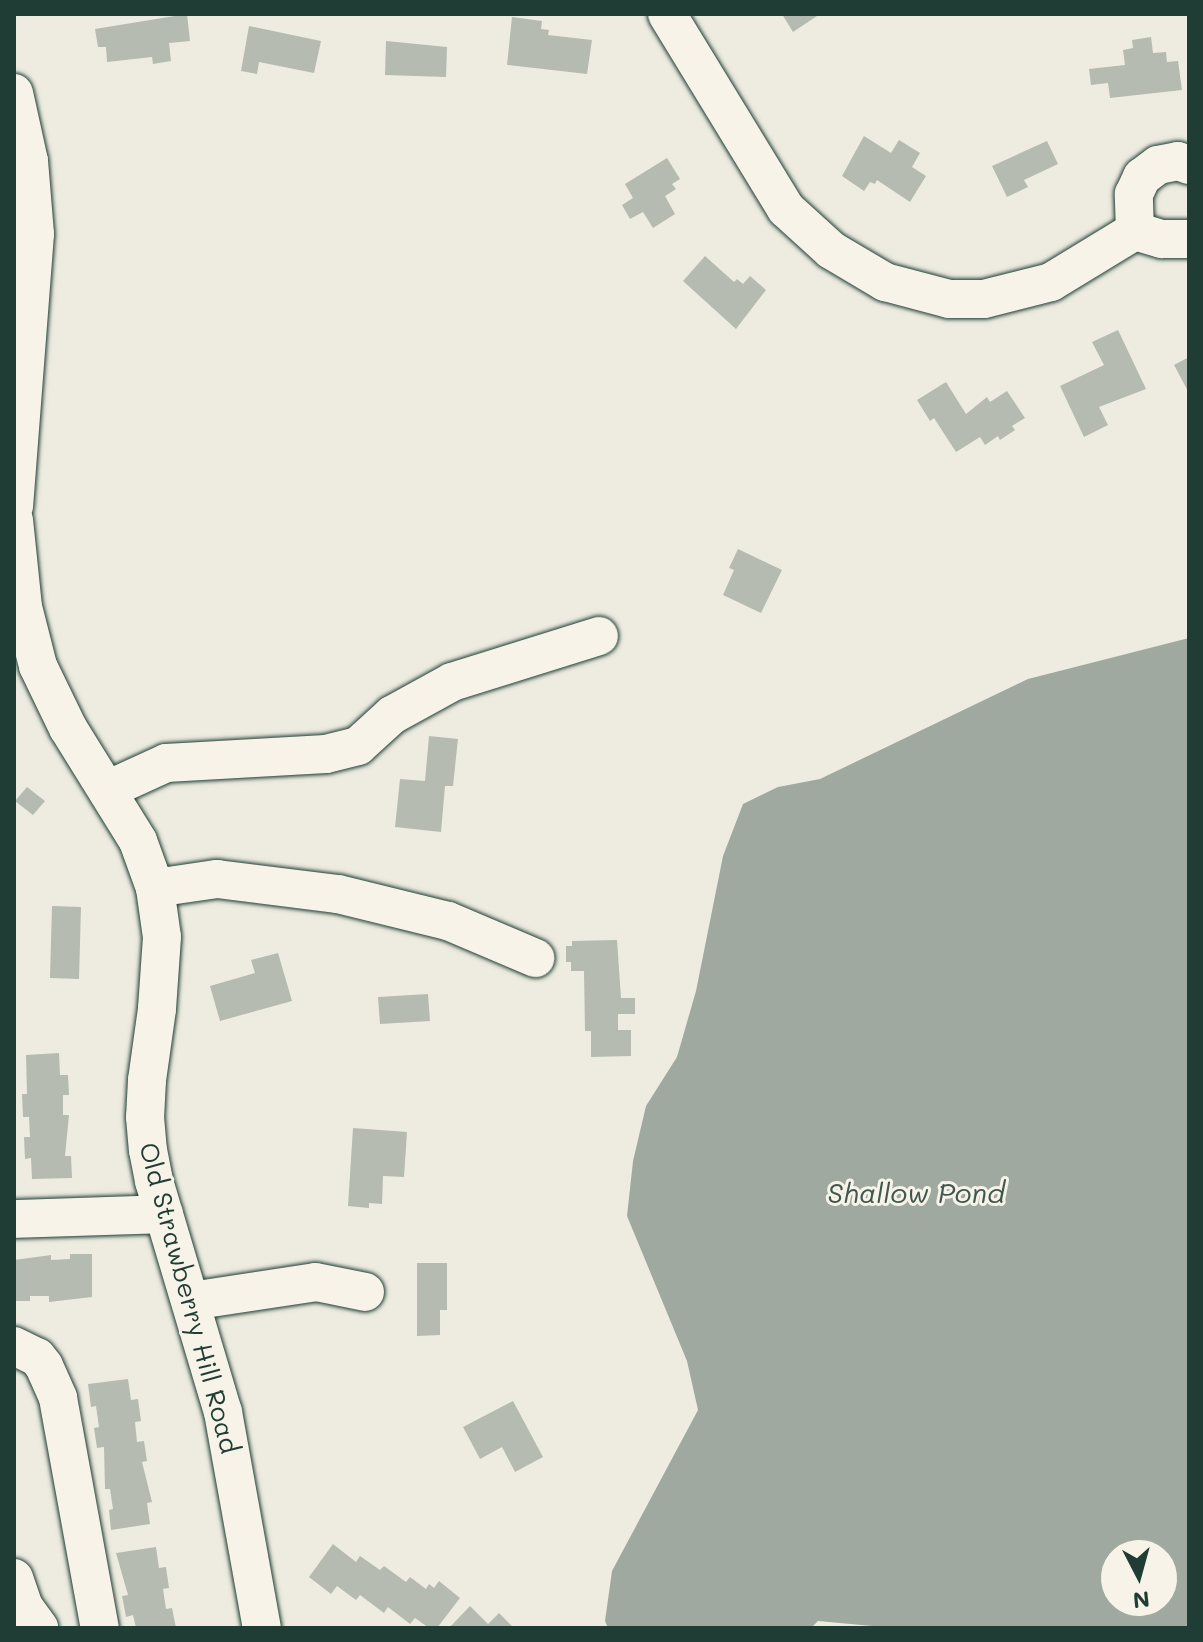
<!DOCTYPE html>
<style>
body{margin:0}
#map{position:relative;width:1203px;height:1642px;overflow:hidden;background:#eeece1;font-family:Mali,sans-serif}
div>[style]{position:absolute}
.water>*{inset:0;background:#9fa99f}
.building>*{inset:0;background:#b5bbb0}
.roads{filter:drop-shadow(0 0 2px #1f3d34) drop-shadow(0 0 2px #1f3d34)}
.minor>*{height:38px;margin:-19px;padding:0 19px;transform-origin:19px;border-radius:19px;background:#f7f3e8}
span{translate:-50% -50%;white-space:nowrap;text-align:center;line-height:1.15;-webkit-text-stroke:6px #f7f3e8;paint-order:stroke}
.street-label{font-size:26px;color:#1f3d34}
.water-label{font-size:28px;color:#3f584f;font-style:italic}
.frame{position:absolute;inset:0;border:16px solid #1f3d34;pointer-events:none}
.north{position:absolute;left:1099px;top:1538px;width:80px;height:80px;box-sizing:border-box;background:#f7f3e8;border:2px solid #a1aaa0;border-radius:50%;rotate:174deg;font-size:22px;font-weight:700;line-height:32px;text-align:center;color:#1f3d34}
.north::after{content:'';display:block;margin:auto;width:28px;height:36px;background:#1f3d34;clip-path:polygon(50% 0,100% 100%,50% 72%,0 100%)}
</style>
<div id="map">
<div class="water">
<i style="clip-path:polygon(evenodd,1189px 638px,1189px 1628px,872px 1626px,818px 1621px,811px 1628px,608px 1628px,605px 1621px,612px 1571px,698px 1410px,687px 1361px,627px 1216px,633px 1161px,646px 1106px,677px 1057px,696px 991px,723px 856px,743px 804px,778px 787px,820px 779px,1028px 679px,1189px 638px,1115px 1554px,1163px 1554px,1163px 1602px,1115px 1602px,1115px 1554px)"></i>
</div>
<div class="building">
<i style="clip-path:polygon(187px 14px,190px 41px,169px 43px,171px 61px,153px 64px,152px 57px,107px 62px,106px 47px,98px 47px,95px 29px)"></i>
<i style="clip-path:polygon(782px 14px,820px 14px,793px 32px)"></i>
<i style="clip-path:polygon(512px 17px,542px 21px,541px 29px,549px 30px,548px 35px,592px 40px,587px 74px,507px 65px)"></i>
<i style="clip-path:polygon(249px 26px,321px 41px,314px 73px,259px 62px,257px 74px,241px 71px)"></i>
<i style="clip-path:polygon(1151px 37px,1153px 53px,1166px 52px,1167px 62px,1178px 61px,1182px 90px,1110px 98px,1108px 83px,1091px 85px,1089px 69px,1125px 65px,1123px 50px,1133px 48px,1132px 40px)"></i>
<i style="clip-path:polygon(386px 41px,447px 47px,446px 77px,385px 75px)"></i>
<i style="clip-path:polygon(864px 136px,891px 153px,899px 140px,920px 153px,912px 167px,926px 176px,910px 202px,877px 180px,875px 184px,870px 182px,864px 191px,842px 176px)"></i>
<i style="clip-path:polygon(1047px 141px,1058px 164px,1024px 180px,1028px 187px,1007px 197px,992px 166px)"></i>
<i style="clip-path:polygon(667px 158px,680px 179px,672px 184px,676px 189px,665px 196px,675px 214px,653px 228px,643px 212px,630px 219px,622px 205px,633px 198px,625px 184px)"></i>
<i style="clip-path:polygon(705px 256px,734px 282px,737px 279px,743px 284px,750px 276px,766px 290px,736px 329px,683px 281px)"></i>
<i style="clip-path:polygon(1118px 330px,1146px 389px,1099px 407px,1108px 425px,1084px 437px,1060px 386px,1104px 365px,1092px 342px)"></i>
<i style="clip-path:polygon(1189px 357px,1189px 393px,1174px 365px)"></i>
<i style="clip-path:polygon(946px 382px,966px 414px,987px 397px,990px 402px,1007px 391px,1025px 418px,1012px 426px,1015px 430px,1000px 440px,998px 436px,985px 445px,980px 437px,956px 452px,934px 418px,930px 421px,917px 400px)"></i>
<i style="clip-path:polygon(738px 549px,782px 570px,761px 613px,723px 595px,734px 570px,729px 568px)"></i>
<i style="clip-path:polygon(429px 736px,458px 739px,453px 786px,445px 786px,441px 832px,395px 827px,400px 779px,425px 781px)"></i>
<i style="clip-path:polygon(27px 787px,45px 801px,33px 815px,15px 801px)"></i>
<i style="clip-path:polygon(52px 906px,81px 907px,79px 979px,50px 978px)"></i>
<i style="clip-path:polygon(617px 940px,621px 998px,635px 998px,635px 1014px,618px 1014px,618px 1030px,631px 1030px,631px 1056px,591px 1057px,591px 1031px,585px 1031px,584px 971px,571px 971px,571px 962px,566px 962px,566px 946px,572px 946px,572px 941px)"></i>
<i style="clip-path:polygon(278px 953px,292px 1001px,220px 1021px,210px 986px,255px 973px,251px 960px)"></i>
<i style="clip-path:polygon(428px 994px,430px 1021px,380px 1024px,378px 997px)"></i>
<i style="clip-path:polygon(59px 1053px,60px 1075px,68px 1075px,69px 1095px,63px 1095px,63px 1115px,69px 1115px,65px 1156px,71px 1156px,72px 1178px,32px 1179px,31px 1158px,25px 1159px,24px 1137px,30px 1137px,29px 1117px,23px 1117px,22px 1094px,27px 1094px,26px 1055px)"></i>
<i style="clip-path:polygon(353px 1128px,407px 1132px,404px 1177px,383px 1176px,382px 1204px,369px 1203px,369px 1208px,348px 1206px)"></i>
<i style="clip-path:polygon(70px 1254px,92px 1254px,92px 1297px,49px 1302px,49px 1296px,30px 1296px,30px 1301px,14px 1301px,14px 1260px,51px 1255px,51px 1260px,70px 1259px)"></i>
<i style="clip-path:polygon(417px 1263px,447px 1263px,447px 1310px,440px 1310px,440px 1335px,417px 1336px)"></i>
<i style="clip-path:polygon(128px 1379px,131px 1400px,138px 1399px,141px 1421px,135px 1422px,137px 1442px,144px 1441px,147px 1461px,142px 1462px,152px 1502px,147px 1503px,150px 1524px,111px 1530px,109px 1510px,113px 1509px,110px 1489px,105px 1489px,104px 1447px,97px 1448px,94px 1428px,99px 1427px,96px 1406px,91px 1407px,88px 1384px)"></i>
<i style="clip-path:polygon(513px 1401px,543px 1457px,515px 1472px,502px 1447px,480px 1459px,463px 1427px)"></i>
<i style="clip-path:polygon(333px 1544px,356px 1562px,360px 1556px,380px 1570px,384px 1566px,406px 1582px,410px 1577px,426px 1589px,429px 1584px,434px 1588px,439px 1581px,460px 1598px,437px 1628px,429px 1628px,415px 1618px,410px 1624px,388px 1607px,384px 1613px,360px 1595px,356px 1600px,337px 1586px,331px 1594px,309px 1577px)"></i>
<i style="clip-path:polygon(156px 1547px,159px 1568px,166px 1567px,169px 1588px,163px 1589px,166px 1609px,172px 1608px,176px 1628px,136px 1628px,133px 1615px,126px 1617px,122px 1596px,128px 1595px,116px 1553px)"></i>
<i style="clip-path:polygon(470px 1606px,488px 1624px,499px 1613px,514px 1628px,449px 1628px)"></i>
</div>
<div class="roads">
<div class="minor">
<i style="left:667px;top:14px;width:228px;rotate:58.6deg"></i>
<i style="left:786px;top:209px;width:61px;rotate:42.3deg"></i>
<i style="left:831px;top:250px;width:63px;rotate:30.7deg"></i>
<i style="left:885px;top:282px;width:66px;rotate:14.9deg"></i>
<i style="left:949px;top:299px;width:35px"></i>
<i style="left:984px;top:299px;width:69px;rotate:-14.2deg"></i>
<i style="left:1051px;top:282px;width:98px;rotate:-31.3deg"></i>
<i style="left:1135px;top:231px;width:28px;rotate:17deg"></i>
<i style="left:1162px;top:239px;width:27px"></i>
<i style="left:14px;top:93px;width:70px;rotate:77.6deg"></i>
<i style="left:29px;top:161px;width:73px;rotate:85.3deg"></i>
<i style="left:35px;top:234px;width:273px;rotate:94.4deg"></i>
<i style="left:1135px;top:231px;width:37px;rotate:-92deg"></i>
<i style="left:1134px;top:194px;width:19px;rotate:-65deg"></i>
<i style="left:1142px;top:177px;width:20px;rotate:-37deg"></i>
<i style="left:1158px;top:165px;width:20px;rotate:-11deg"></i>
<i style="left:1178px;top:161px;width:12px;rotate:20deg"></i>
<i style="left:14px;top:520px;width:87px;rotate:84.1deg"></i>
<i style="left:23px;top:607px;width:61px;rotate:75.7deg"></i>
<i style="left:38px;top:666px;width:69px;rotate:64.2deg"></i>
<i style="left:68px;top:728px;width:133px;rotate:58.2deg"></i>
<i style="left:138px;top:841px;width:50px;rotate:70.1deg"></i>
<i style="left:155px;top:888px;width:49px;rotate:81.9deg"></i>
<i style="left:162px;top:937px;width:72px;rotate:94deg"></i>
<i style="left:157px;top:1009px;width:72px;rotate:98deg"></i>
<i style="left:147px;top:1080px;width:37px;rotate:93deg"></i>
<i style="left:145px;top:1117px;width:33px;rotate:85deg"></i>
<i style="left:148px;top:1150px;width:32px;rotate:79deg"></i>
<i style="left:154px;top:1181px;width:241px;rotate:73.4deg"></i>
<i style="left:223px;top:1412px;width:219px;rotate:79.8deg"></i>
<i style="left:107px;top:790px;width:65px;rotate:-24.6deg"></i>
<i style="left:166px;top:763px;width:160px;rotate:-3.2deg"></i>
<i style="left:326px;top:754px;width:33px;rotate:-14deg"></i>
<i style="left:358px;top:746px;width:46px;rotate:-42.4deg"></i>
<i style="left:392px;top:715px;width:68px;rotate:-28.8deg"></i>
<i style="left:452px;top:682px;width:154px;rotate:-17.4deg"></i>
<i style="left:155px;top:888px;width:63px;rotate:-8.3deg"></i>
<i style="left:217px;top:879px;width:122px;rotate:7.1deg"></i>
<i style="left:338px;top:894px;width:113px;rotate:13.8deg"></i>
<i style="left:448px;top:921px;width:95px;rotate:23deg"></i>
<i style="left:14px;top:1219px;width:150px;rotate:-1.9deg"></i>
<i style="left:191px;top:1301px;width:126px;rotate:-8.6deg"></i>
<i style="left:316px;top:1282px;width:50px;rotate:11.5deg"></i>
<i style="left:14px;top:1346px;width:25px;rotate:26deg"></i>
<i style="left:37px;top:1357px;width:11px;rotate:52deg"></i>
<i style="left:44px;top:1366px;width:35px;rotate:66deg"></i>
<i style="left:58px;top:1398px;width:234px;rotate:79.7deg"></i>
<i style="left:14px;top:1578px;width:31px;rotate:71deg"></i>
<i style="left:24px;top:1607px;width:26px;rotate:54deg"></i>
</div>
</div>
<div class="street-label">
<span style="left:189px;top:1298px;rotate:75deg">Old Strawberry Hill Road</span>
</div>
<div class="water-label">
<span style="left:916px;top:1192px">Shallow Pond</span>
</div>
<div class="frame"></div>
<div class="north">N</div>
</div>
